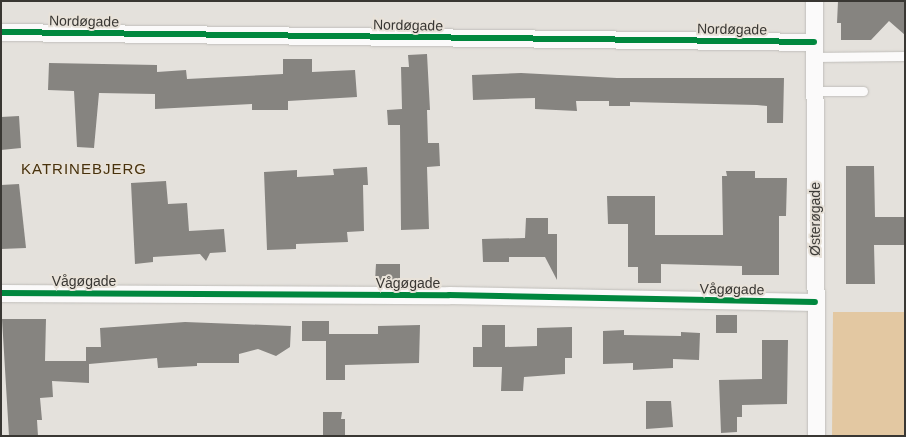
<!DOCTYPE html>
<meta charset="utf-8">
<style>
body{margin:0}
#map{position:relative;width:906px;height:437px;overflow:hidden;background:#e4e1dc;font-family:Helvetica,sans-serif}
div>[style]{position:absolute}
.green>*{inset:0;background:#e3c8a2}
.building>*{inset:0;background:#868480}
.roads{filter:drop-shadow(0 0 1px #c0beba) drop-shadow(0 0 1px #c0beba)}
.service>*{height:9px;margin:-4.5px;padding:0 4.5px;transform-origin:4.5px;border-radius:4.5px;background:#fbfafa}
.minor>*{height:17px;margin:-8.5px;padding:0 8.5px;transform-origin:8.5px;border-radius:8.5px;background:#fbfafa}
.cycleway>*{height:6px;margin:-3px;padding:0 3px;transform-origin:3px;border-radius:3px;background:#00873e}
span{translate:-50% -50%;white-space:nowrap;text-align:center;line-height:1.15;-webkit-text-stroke:4px #e8e2d9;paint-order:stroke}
.street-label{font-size:14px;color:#393733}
.neighbourhood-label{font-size:15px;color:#48320d;letter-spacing:1px}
.frame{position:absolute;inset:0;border:2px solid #393733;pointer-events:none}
</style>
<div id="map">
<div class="green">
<i style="clip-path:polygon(833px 312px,905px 312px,905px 436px,832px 436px)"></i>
</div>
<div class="building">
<i style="clip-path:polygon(838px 1px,905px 1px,905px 35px,889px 21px,871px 40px,841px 40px,841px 23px,837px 23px)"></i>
<i style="clip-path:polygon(427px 54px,430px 110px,427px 110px,428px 143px,439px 143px,440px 166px,427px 167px,429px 229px,401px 230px,400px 125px,388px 125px,387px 110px,402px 109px,401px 67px,409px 67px,408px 55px)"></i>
<i style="clip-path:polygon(283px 59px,312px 59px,312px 72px,355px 70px,357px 97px,288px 101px,288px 110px,252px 110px,252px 104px,155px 109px,155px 94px,99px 93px,94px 148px,77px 147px,74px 91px,48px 90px,49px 63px,157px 65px,157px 72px,186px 70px,187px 79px,283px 74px)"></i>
<i style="clip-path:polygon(521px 73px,617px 78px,784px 78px,783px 123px,767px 123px,767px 106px,757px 105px,630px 102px,630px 106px,609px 106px,609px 101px,576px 101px,577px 111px,535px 109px,535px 98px,473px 100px,472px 75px)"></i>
<i style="clip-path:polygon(19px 116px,21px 148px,1px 150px,1px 117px)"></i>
<i style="clip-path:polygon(846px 166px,874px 166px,875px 217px,905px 217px,904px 245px,874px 245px,875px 284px,846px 284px)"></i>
<i style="clip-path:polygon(367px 167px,368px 185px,363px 185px,364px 231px,347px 232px,348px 242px,296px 244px,296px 249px,267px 250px,264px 172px,297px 170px,297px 177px,334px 175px,333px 169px)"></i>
<i style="clip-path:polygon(726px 171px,755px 171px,755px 178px,787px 178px,786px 216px,779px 216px,779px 275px,742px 275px,742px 266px,661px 264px,661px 283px,638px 283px,638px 267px,628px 267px,628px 224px,608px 224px,607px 196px,655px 196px,655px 235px,723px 235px,722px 176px,727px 176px)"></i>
<i style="clip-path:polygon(166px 181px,168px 204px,187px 203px,189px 231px,224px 229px,226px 252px,210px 253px,206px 261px,200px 254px,153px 257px,153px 262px,135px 264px,131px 183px)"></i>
<i style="clip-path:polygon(19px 184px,26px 248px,1px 249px,1px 185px)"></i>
<i style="clip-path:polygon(526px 218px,548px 218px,548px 234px,557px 234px,557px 280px,545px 257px,509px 257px,509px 262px,483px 262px,482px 239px,525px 238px)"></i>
<i style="clip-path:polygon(376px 264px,400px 264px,400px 282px,375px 281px)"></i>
<i style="clip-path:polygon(716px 315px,737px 315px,737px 333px,716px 333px)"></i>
<i style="clip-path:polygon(2px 319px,46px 319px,45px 361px,86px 361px,86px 347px,101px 347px,100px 328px,185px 322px,291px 326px,290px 347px,276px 356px,258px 349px,239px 354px,239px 363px,197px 363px,197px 366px,158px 368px,157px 358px,89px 364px,89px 383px,52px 381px,53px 397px,40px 398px,42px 420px,37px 420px,38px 436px,9px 436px)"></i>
<i style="clip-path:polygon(302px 321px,329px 321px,329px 334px,378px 334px,378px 326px,420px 325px,419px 363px,345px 365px,345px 380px,326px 380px,326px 341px,302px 341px)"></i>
<i style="clip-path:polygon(482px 325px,505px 325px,505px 347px,537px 346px,537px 328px,572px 327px,572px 358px,565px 358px,565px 374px,524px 377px,523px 391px,501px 391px,502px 367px,473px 367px,473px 347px,482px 347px)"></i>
<i style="clip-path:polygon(624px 330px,624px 335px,681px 336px,681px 332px,700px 333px,699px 360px,673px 359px,673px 368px,633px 370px,633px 363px,603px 364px,603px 331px)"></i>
<i style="clip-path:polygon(762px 340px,788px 340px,787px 404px,742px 405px,742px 417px,737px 417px,737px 432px,721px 433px,719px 380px,762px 379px)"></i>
<i style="clip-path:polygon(646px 401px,671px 401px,673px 427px,646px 429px)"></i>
<i style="clip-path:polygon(323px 412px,342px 412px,341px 419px,345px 419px,345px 436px,323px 436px)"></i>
</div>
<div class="roads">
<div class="service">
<i style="left:814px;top:57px;width:91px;rotate:-0.6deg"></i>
<i style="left:814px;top:91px;width:49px"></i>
</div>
<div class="minor">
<i style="left:814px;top:1px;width:435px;rotate:89.7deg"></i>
<i style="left:1px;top:32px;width:813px;rotate:0.7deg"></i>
<i style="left:1px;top:293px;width:448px;rotate:0.3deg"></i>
<i style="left:449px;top:295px;width:366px;rotate:1.1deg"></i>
</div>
</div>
<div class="cycleway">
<i style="left:1px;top:32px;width:813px;rotate:0.7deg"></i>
<i style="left:1px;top:293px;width:448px;rotate:0.3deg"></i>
<i style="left:449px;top:295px;width:366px;rotate:1.1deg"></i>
</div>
<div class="street-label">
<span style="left:84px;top:21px;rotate:1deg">Nordøgade</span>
<span style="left:408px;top:25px;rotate:1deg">Nordøgade</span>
<span style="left:732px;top:29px;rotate:1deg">Nordøgade</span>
<span style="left:815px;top:219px;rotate:-90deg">Østerøgade</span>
<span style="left:84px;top:281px">Vågøgade</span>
<span style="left:408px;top:283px">Vågøgade</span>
<span style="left:732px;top:289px;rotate:1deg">Vågøgade</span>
</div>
<div class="neighbourhood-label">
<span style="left:84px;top:169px">KATRINEBJERG</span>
</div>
<div class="frame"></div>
</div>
